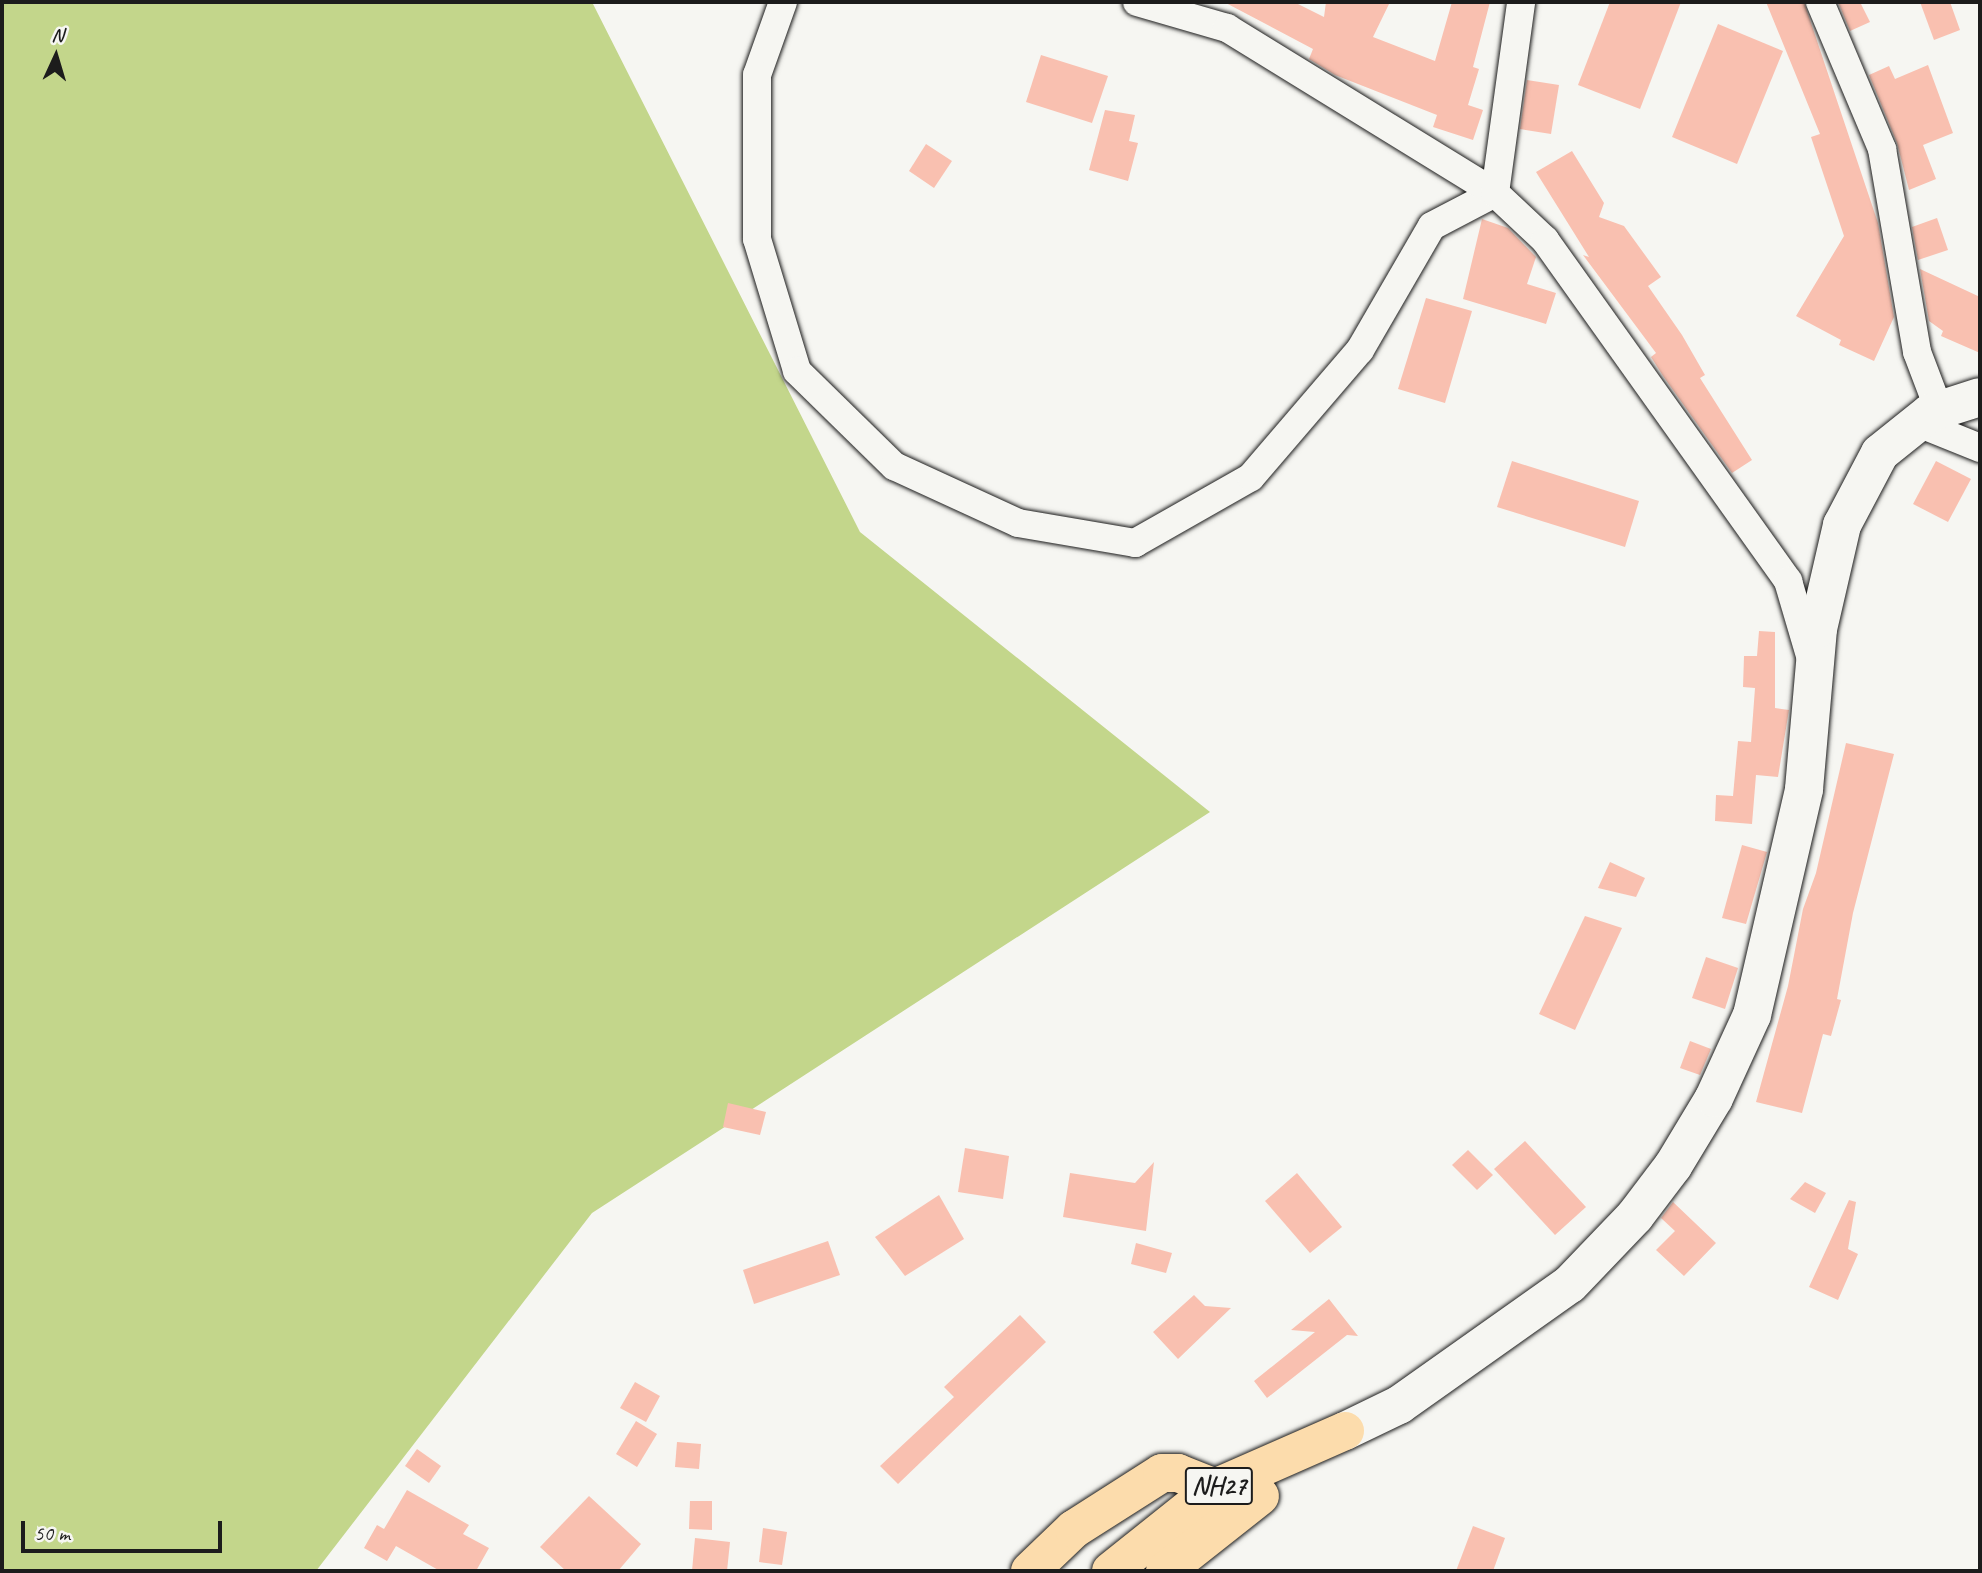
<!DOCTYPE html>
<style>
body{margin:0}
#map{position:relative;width:1982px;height:1573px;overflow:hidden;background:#f6f6f2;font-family:Caveat,sans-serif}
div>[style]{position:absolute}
.green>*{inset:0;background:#c3d68b}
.building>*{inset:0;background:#f9c0b0}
.roads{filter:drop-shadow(0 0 2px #1c1c1c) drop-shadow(0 0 2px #1c1c1c)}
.minor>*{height:28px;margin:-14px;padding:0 14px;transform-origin:14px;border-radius:14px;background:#f6f6f2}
.secondary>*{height:38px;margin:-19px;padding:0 19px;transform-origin:19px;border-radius:19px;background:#f6f6f2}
.trunk>*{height:38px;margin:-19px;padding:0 19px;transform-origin:19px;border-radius:19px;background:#fcdcac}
span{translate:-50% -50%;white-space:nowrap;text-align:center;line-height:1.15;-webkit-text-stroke:5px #f6f6f2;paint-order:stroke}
.shield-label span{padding:2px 5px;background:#f6f6f2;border:2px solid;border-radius:5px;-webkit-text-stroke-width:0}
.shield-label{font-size:26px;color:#1c1c1c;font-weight:700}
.frame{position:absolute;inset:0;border:4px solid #1c1c1c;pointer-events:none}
.north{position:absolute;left:21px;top:21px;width:70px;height:70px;-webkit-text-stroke:5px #f6f6f2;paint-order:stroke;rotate:4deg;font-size:19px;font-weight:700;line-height:28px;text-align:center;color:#1c1c1c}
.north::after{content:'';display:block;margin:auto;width:24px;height:32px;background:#1c1c1c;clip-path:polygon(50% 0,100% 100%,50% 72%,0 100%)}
.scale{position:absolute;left:21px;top:1521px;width:201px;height:32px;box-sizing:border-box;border:4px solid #1c1c1c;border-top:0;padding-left:9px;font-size:21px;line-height:24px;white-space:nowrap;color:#1c1c1c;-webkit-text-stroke:5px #f6f6f2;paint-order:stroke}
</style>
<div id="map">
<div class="green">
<i style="clip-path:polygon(2px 2px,592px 2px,860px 532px,1210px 812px,592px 1213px,316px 1571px,2px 1571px)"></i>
</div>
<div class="building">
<i style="clip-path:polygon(1224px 2px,1294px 2px,1324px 17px,1326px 2px,1390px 2px,1373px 37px,1435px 61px,1452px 2px,1490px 2px,1473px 67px,1479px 69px,1468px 105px,1483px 110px,1473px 140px,1433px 127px,1437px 115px,1335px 75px,1309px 59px,1313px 49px)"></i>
<i style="clip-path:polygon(1610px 2px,1681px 2px,1640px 109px,1578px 85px)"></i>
<i style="clip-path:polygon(1766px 2px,1804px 2px,1878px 223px,1894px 317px,1874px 361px,1839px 345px,1841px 340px,1796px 316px,1844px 236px,1811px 137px,1820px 134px)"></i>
<i style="clip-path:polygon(1838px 2px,1860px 2px,1870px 22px,1850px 31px)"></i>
<i style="clip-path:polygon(1920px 2px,1950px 2px,1960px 30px,1934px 40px)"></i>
<i style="clip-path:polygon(1718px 24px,1783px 51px,1737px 164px,1672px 137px)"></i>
<i style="clip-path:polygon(1041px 55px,1108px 76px,1092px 123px,1026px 102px)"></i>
<i style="clip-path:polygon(1928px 65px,1953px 133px,1923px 145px,1936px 179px,1909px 190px,1897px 143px,1869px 75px,1889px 66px,1895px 79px)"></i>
<i style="clip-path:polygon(1527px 80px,1559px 85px,1551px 134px,1520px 129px)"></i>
<i style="clip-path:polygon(1105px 110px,1135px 115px,1129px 141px,1138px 143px,1128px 181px,1089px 170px)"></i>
<i style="clip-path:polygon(926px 144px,952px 161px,934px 188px,909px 171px)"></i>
<i style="clip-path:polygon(1572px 151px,1604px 203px,1599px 217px,1624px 226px,1661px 277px,1648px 286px,1682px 335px,1705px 375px,1700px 378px,1752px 460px,1732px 473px,1663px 376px,1651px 357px,1656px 353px,1583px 255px,1589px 257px,1536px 172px)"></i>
<i style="clip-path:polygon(1937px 218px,1948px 250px,1918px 260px,1912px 227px)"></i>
<i style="clip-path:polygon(1482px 219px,1508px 228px,1536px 257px,1527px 284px,1556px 293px,1546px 324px,1463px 299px)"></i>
<i style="clip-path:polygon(1920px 269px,1980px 297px,1980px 353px,1941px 336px,1943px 331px,1929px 321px)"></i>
<i style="clip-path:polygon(1426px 298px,1472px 311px,1445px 403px,1398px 389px)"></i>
<i style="clip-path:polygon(1512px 461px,1639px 501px,1625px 547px,1497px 507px)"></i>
<i style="clip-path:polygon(1936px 461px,1971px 479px,1948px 522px,1913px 504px)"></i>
<i style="clip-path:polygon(1759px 631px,1775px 632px,1775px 708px,1789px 710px,1778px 777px,1756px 775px,1752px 824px,1715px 821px,1716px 795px,1733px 796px,1738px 741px,1751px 742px,1755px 688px,1743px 687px,1744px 656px,1757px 656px)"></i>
<i style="clip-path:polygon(1846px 743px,1894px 754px,1853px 913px,1837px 999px,1841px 1000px,1831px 1036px,1823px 1034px,1802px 1113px,1756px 1102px,1788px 986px,1803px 909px,1816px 873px)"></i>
<i style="clip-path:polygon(1742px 845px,1767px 852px,1746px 924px,1722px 918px)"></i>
<i style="clip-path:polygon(1610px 862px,1645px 878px,1636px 897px,1598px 888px)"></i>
<i style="clip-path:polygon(1585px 916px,1622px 928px,1575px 1030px,1539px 1014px)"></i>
<i style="clip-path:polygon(1706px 957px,1738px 968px,1725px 1009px,1692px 998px)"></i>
<i style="clip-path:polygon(1690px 1041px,1711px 1049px,1700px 1075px,1680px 1068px)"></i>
<i style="clip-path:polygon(728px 1103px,766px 1112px,760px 1135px,723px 1127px)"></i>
<i style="clip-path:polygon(1525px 1141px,1586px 1207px,1555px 1235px,1494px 1169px)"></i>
<i style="clip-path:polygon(965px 1148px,1009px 1156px,1003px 1199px,958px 1192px)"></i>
<i style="clip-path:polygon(1468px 1150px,1493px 1175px,1477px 1190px,1452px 1165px)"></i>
<i style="clip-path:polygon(1154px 1162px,1146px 1231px,1063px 1217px,1070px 1173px,1135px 1183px)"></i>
<i style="clip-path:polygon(1297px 1173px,1342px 1227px,1310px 1253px,1265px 1201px)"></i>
<i style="clip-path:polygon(1805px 1182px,1826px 1193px,1815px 1213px,1790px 1199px)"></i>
<i style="clip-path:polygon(939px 1195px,964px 1239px,905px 1276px,875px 1237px)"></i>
<i style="clip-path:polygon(1849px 1200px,1856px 1202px,1848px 1249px,1858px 1254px,1838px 1300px,1809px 1287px)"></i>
<i style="clip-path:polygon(1673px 1202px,1716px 1243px,1684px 1276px,1656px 1250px,1675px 1231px,1661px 1218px)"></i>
<i style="clip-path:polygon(828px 1241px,840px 1275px,754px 1304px,743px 1270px)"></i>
<i style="clip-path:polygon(1136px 1243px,1172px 1253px,1166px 1273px,1131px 1264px)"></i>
<i style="clip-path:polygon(1194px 1295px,1205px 1306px,1231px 1308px,1178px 1359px,1153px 1332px)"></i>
<i style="clip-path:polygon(1329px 1299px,1358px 1336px,1347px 1335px,1267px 1398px,1254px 1381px,1315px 1332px,1291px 1330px)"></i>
<i style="clip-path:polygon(1020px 1315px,1046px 1342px,898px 1484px,880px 1466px,954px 1397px,944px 1387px)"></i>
<i style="clip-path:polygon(635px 1382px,660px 1396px,646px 1422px,620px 1408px)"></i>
<i style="clip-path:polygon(636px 1421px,657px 1434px,637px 1467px,616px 1454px)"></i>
<i style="clip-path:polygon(677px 1442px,701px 1444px,699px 1469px,675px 1467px)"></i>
<i style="clip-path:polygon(417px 1449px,441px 1466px,429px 1483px,405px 1466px)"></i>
<i style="clip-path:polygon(407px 1490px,469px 1525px,463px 1534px,489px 1548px,476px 1571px,440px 1571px,396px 1546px,387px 1561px,364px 1548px,377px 1525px,384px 1529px)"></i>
<i style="clip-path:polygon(589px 1496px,641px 1544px,618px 1571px,566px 1571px,540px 1547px)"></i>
<i style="clip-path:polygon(690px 1501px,712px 1501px,712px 1530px,689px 1529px)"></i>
<i style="clip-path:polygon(1473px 1526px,1505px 1538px,1493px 1571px,1456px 1571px)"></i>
<i style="clip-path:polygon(763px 1528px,787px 1532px,782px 1565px,759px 1562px)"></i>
<i style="clip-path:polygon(695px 1538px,730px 1542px,727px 1571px,692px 1571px)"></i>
</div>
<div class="roads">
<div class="minor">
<i style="left:783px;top:2px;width:77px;rotate:109.6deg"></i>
<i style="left:757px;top:75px;width:164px;rotate:90deg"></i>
<i style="left:757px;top:239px;width:138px;rotate:73.1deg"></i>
<i style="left:797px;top:371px;width:136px;rotate:44.4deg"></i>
<i style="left:894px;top:466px;width:136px;rotate:24.7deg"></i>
<i style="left:1018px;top:523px;width:119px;rotate:9.7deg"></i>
<i style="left:1135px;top:543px;width:133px;rotate:-29.6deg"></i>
<i style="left:1251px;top:477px;width:167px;rotate:-49.4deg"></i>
<i style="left:1360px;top:350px;width:143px;rotate:-59.9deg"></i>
<i style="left:1432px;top:226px;width:71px;rotate:-27.6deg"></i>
<i style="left:1137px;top:2px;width:94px;rotate:16.1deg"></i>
<i style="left:1227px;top:28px;width:315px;rotate:31.6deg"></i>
<i style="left:1495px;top:193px;width:69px;rotate:43.2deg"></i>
<i style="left:1545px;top:240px;width:419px;rotate:54.5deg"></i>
<i style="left:1788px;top:581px;width:81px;rotate:73.6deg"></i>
<i style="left:1820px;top:2px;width:160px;rotate:67.1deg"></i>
<i style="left:1882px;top:149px;width:206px;rotate:80.2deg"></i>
<i style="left:1917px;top:352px;width:62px;rotate:69.2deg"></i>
<i style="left:1495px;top:193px;width:193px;rotate:-82.2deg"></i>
<i style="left:1918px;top:423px;width:67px;rotate:22deg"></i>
</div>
<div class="secondary">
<i style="left:1345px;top:1431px;width:60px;rotate:-25.7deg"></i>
<i style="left:1399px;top:1405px;width:209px;rotate:-35.3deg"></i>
<i style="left:1570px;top:1284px;width:94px;rotate:-46.3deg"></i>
<i style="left:1635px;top:1216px;width:63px;rotate:-52.8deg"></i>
<i style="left:1673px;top:1166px;width:79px;rotate:-58.9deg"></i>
<i style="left:1714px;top:1098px;width:91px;rotate:-65.4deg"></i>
<i style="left:1752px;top:1015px;width:232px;rotate:-77deg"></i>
<i style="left:1804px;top:789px;width:161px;rotate:-85deg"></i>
<i style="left:1818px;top:629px;width:107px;rotate:-77deg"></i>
<i style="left:1842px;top:525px;width:81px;rotate:-62.2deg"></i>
<i style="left:1880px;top:453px;width:64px;rotate:-38.7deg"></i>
<i style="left:1930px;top:413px;width:52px;rotate:-17.7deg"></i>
</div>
<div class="trunk">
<i style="left:1030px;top:1571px;width:61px;rotate:-43.7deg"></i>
<i style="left:1074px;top:1529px;width:104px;rotate:-32.5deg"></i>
<i style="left:1162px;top:1473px;width:16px"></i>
<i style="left:1178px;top:1473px;width:40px;rotate:22deg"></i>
<i style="left:1215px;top:1488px;width:33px;rotate:44deg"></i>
<i style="left:1111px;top:1571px;width:133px;rotate:-38.6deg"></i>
<i style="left:1215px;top:1488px;width:142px;rotate:-23.7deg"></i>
<i style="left:1165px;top:1571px;width:121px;rotate:-38.3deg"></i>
</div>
</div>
<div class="shield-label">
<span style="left:1219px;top:1486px">NH27</span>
</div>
<div class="frame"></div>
<div class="north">N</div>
<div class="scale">50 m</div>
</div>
